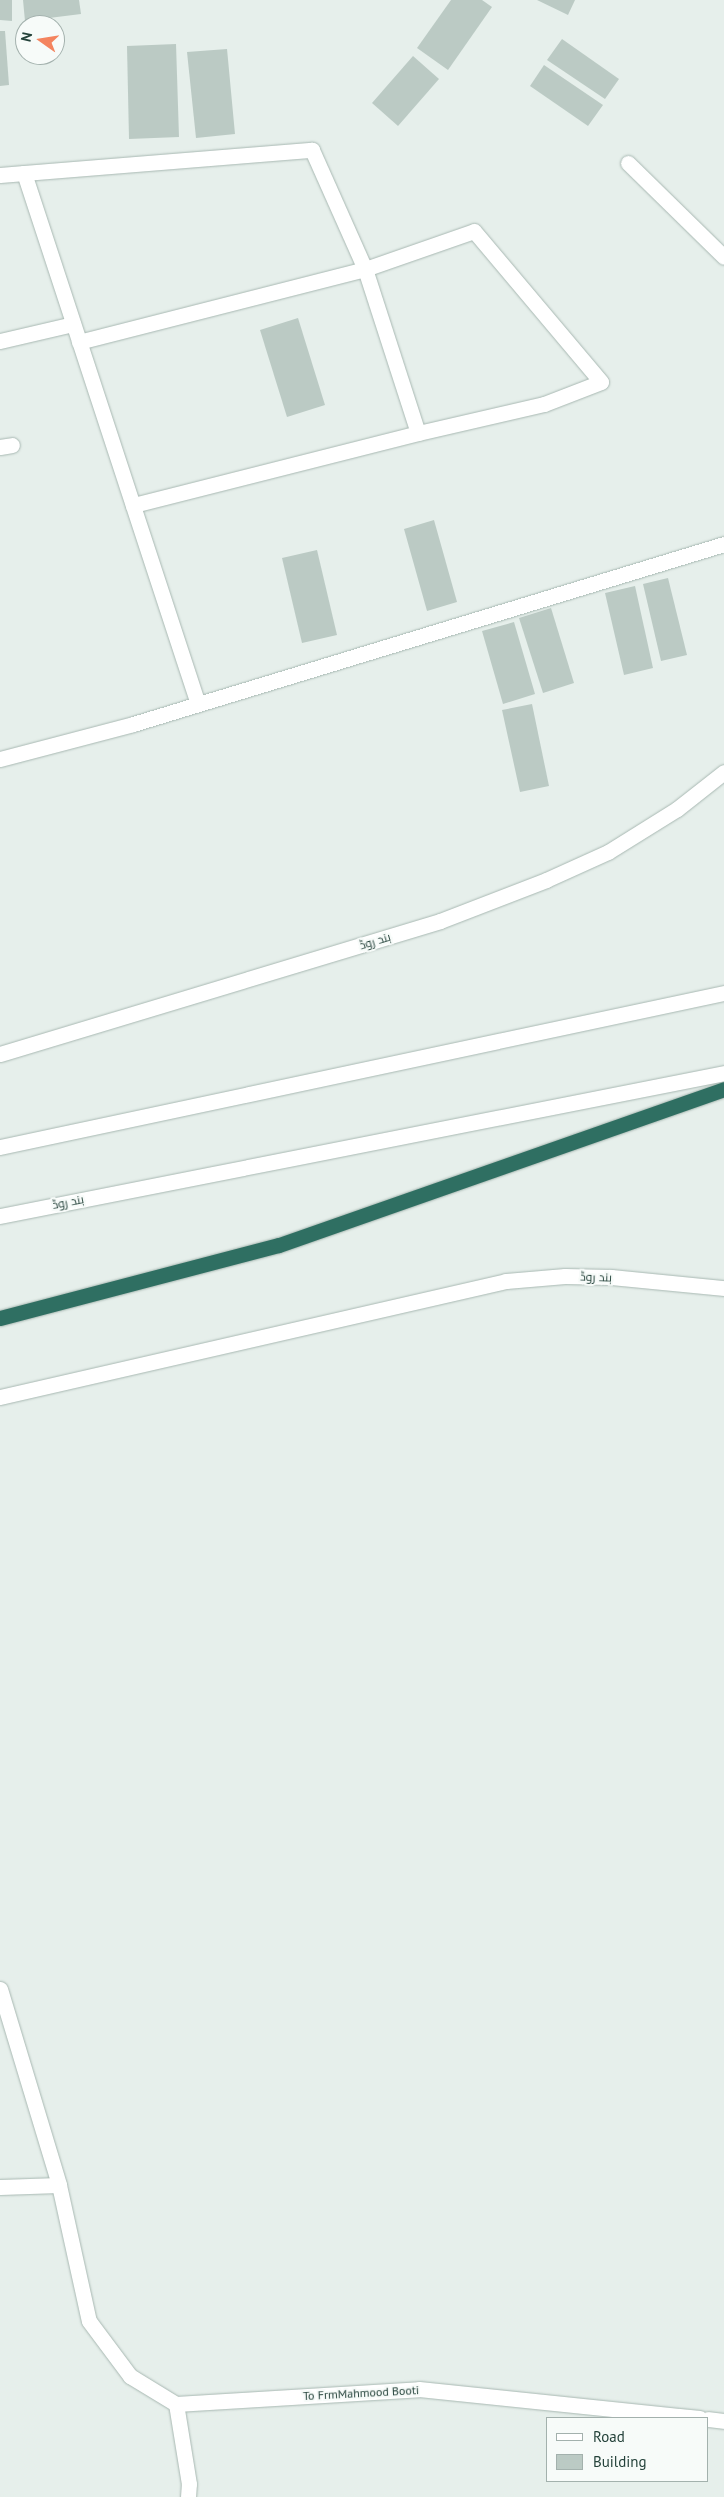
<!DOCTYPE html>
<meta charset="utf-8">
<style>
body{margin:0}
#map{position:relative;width:724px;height:2497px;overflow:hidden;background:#e6efeb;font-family:"PT Sans",Cairo,sans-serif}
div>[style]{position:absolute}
.building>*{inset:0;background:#bbcac4}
.roads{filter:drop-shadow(0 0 1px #a8b8b2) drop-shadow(0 0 1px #a8b8b2)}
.street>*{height:15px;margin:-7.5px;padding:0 7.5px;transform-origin:7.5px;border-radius:7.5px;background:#fff}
.secondary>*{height:15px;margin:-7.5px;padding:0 7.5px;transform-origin:7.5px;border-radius:7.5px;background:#fff}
.highway>*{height:15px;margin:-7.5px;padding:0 7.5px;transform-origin:7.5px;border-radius:7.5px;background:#2f6f62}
span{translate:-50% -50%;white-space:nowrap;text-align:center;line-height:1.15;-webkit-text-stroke:4px #f7fbf9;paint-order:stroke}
.street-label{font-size:12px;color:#24423a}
.legend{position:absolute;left:546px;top:2417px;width:162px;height:65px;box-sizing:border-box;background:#f7fbf9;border:1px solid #a3b1ad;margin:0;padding:6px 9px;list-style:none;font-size:15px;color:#24423a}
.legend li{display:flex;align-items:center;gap:10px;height:25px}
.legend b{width:25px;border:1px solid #a3b1ad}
.north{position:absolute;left:15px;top:15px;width:50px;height:50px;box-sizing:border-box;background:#f7fbf9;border:1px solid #a3b1ad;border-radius:50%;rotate:283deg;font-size:14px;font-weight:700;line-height:20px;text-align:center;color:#24423a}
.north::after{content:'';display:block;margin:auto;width:18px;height:22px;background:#f4845f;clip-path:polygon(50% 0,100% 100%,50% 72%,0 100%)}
</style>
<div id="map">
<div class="building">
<i style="clip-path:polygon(0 0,12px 0,12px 21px,0 20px)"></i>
<i style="clip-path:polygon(23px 0,79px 0,81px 14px,25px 21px)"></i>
<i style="clip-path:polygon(451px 0,482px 0,492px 7px,448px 70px,417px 48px)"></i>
<i style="clip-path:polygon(537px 0,575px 0,568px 15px)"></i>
<i style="clip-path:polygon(0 31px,5px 31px,9px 85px,0 86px)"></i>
<i style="clip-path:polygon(562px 39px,619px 79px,605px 99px,547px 60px)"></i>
<i style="clip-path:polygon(176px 44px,179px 137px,129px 139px,127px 46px)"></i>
<i style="clip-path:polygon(227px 49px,235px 134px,196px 138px,187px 52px)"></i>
<i style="clip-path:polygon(413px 56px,439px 79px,398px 126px,372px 103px)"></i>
<i style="clip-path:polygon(544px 65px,603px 105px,588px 126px,530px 86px)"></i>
<i style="clip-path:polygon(298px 318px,325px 405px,287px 417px,260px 330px)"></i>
<i style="clip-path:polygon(434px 520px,457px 602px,427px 611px,404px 529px)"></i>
<i style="clip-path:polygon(317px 550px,337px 635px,302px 643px,282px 558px)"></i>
<i style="clip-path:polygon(668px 578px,687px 655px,661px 661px,643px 584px)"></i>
<i style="clip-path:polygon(635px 586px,653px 668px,624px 675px,605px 593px)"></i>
<i style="clip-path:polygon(551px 608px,574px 683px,543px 693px,519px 618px)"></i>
<i style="clip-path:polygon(514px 622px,535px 694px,503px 704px,482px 631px)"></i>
<i style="clip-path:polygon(532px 704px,549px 786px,520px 792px,502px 710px)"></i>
</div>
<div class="roads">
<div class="street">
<i style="left:628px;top:163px;width:134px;rotate:44.4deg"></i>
<i style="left:24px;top:173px;width:289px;rotate:-4.6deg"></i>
<i style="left:312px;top:150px;width:130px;rotate:66deg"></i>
<i style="left:365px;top:269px;width:172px;rotate:72.1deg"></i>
<i style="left:418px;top:433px;width:294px;rotate:165.8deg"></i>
<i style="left:0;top:175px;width:24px;rotate:-5deg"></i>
<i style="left:24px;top:173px;width:559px;rotate:71.86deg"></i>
<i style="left:0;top:341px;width:75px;rotate:-13.1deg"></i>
<i style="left:79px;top:342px;width:295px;rotate:-14.3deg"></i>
<i style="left:365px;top:269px;width:115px;rotate:-19.2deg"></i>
<i style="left:474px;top:231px;width:197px;rotate:49.9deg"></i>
<i style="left:601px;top:382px;width:61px;rotate:158.9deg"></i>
<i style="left:544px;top:404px;width:129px;rotate:167deg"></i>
<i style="left:0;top:447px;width:12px;rotate:-9deg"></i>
<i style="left:0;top:759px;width:138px;rotate:-14.7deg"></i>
<i style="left:133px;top:724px;width:618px;rotate:-16.94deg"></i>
<i style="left:0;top:2187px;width:59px;rotate:-1.9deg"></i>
</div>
<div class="secondary">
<i style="left:0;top:1054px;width:460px;rotate:-16.8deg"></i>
<i style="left:440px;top:921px;width:114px;rotate:-21.1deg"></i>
<i style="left:546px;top:880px;width:68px;rotate:-24.3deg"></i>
<i style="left:608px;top:852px;width:81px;rotate:-31.9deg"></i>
<i style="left:677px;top:809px;width:60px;rotate:-38.2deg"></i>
<i style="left:0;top:1147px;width:740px;rotate:-12.01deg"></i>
<i style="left:0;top:1216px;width:738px;rotate:-11.17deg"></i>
<i style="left:0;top:1397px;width:519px;rotate:-12.91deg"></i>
<i style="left:506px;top:1281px;width:59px;rotate:-4.8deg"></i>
<i style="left:565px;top:1276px;width:46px;rotate:1.2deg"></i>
<i style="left:611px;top:1277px;width:114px;rotate:5.6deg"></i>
<i style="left:0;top:1989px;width:205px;rotate:73.2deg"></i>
<i style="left:59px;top:2185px;width:139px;rotate:77.6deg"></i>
<i style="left:89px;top:2321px;width:69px;rotate:53.3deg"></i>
<i style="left:130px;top:2376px;width:54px;rotate:31.3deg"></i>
<i style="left:708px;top:2419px;width:16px;rotate:7deg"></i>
<i style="left:188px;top:2497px;width:13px;rotate:-86deg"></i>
<i style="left:189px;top:2484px;width:81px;rotate:-99.2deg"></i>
<i style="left:176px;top:2404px;width:243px;rotate:-3.5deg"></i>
<i style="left:419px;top:2389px;width:282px;rotate:5.9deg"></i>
</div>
<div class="highway">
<i style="left:0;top:1318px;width:288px;rotate:-14.7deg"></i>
<i style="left:279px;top:1245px;width:472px;rotate:-19.3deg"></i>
</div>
</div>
<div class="street-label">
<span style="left:375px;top:941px;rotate:-17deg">بند روڈ</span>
<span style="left:68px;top:1202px;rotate:-11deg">بند روڈ</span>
<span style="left:596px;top:1277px;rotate:2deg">بند روڈ</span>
<span style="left:361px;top:2393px;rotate:-3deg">To FrmMahmood Booti</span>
</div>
<ul class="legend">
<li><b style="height:6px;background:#fff"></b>Road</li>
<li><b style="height:14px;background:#bbcac4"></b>Building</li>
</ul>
<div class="north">N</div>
</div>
